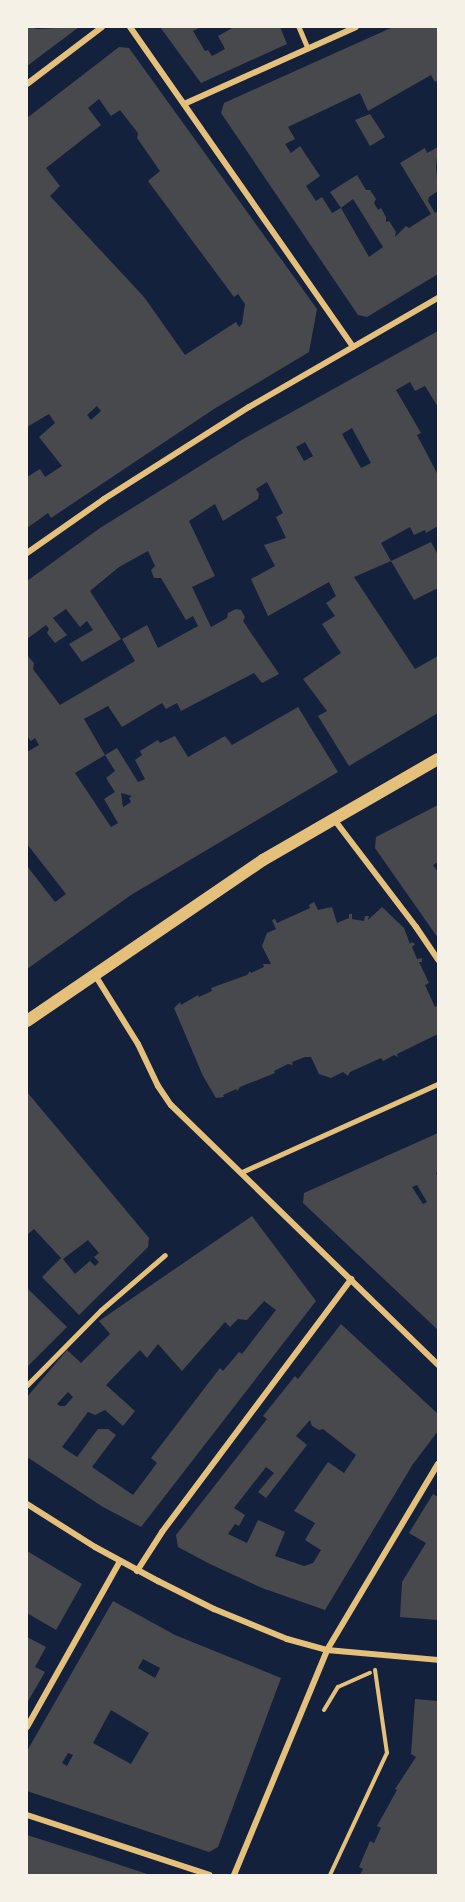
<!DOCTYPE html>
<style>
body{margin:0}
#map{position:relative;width:465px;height:1902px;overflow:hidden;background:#14213d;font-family:"Work Sans",sans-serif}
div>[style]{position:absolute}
.building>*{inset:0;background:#48494c}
.path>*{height:4px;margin:-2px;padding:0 2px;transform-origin:2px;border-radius:2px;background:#e5c07b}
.service>*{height:4.5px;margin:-2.25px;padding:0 2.25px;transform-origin:2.25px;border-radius:2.25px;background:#e5c07b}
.pedestrian>*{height:5px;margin:-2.5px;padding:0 2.5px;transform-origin:2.5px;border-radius:2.5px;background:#e5c07b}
.minor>*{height:6px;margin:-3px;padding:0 3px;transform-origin:3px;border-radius:3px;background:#e5c07b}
.secondary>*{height:12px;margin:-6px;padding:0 6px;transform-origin:6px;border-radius:6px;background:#e5c07b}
span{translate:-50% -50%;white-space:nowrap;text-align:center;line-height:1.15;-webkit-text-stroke:5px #f6f1e7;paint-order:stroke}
.frame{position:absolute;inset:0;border:28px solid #f6f1e7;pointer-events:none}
</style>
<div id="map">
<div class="building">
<i style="clip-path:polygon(27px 27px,38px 29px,79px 27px,27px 66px)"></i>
<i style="clip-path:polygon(160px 27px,201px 27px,193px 31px,205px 51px,208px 50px,212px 56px,225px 49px,218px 36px,234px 27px,280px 27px,287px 44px,201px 83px)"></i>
<i style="clip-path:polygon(393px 27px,438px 27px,438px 80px,435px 82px,431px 75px,368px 111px,360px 93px,288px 127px,295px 139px,285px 144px,291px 153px,300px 146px,320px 176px,306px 186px,316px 201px,322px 197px,332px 213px,341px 208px,369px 257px,383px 247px,353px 199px,341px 208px,330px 192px,357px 175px,366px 190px,370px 190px,376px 199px,374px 203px,378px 210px,381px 208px,386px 217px,386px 222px,389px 221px,396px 232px,395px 237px,406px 226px,409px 228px,431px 214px,400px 163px,425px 148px,427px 153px,438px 147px,436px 167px,438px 191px,429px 197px,428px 201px,435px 213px,438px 211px,438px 274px,367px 317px,358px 315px,221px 113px,224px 103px)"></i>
<i style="clip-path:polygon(evenodd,119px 47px,129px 48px,317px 309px,309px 352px,214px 409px,51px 518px,48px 513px,27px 528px,27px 477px,40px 469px,45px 477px,62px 466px,39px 437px,55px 423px,49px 414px,27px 427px,27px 118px,119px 47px,99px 99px,111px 116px,120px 110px,138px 133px,137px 138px,160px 171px,148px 181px,234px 297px,238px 294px,245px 304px,242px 324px,239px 327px,236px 322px,185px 355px,144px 297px,50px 196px,60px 186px,46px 168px,101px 125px,88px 108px,99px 99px,119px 47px,97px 406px,101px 411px,91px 420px,87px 415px,97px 406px)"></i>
<i style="clip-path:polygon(370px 114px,385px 137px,370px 146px,355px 120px)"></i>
<i style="clip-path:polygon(evenodd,438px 331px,438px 407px,425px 386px,415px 391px,410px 382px,396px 390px,421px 433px,417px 435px,438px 475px,438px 526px,426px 533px,425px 530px,414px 535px,410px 527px,381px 543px,391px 561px,354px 577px,415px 669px,438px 656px,438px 713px,349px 766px,318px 716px,327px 711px,303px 679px,341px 653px,322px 624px,335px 616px,326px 603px,336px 596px,329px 582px,268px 616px,251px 579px,275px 566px,264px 545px,286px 538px,276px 517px,283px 513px,267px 482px,256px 489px,259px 494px,258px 499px,223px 521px,215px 504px,189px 521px,215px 576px,192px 587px,211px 627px,227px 618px,228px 613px,236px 609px,241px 610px,245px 617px,243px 621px,279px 674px,262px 683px,254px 673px,181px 711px,177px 703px,166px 709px,162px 703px,122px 727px,108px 706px,84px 719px,105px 755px,75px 773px,111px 827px,118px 823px,104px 799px,115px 792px,106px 778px,115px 771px,105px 755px,117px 748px,138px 782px,145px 779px,135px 760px,142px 755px,140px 751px,158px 740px,160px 743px,175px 736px,188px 757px,225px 736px,232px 745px,298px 707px,338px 772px,131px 895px,27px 969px,27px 866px,55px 902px,66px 894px,27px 844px,27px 752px,39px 745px,35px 738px,31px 741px,27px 736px,27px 655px,34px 663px,33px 669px,60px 705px,135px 661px,122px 639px,147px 625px,158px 648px,198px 626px,193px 616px,186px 620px,161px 578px,154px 578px,151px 570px,155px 566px,148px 551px,119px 567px,90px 591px,121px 639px,82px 662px,69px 644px,93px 630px,87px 621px,80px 627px,66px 609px,53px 618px,67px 635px,55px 643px,47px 633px,49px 629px,46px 625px,27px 639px,27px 581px,100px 528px,245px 438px,438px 331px,352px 428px,371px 463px,361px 468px,342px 434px,352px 428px,438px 331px,305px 442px,313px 456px,304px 461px,296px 447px,305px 442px,438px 331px,121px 793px,132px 796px,129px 798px,131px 802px,123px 807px,121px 793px)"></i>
<i style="clip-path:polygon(431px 542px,438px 555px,438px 588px,414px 600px,391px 561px)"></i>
<i style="clip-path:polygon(438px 805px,438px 862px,433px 865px,438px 872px,438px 938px,375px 848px,376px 837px)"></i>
<i style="clip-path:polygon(314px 902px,318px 910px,332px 907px,337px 923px,349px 918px,349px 914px,352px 914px,352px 919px,364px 921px,365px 916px,369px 916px,368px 920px,382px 907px,404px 928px,410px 944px,412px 942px,415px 944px,412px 947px,417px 959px,422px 958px,422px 962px,419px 962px,429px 983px,425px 985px,435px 1007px,438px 1005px,438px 1034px,397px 1054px,398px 1057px,394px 1055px,383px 1061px,381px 1058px,350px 1072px,348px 1076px,343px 1072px,331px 1078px,319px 1074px,311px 1057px,305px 1057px,292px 1062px,293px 1065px,288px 1064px,274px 1071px,275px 1073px,240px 1087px,237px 1091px,236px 1089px,223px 1095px,224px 1097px,216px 1098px,203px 1076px,174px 1008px,180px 1002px,181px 1005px,198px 995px,199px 997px,212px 991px,211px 988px,247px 975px,250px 971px,251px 973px,264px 967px,263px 964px,271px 964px,262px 946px,267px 933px,276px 929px,272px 920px,275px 919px,277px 923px,310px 908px,309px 905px)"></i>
<i style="clip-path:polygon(evenodd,27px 1092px,149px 1238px,148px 1247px,79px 1315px,42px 1277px,61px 1258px,34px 1229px,27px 1235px,27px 1092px,88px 1240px,99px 1253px,94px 1257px,99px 1262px,95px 1266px,90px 1261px,75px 1274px,63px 1259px,88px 1240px)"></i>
<i style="clip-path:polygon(evenodd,438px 1133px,438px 1172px,436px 1173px,438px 1177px,438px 1330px,303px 1203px,304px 1193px,438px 1133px,417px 1185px,427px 1202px,423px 1204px,412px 1187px,417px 1185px)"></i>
<i style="clip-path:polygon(evenodd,252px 1216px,316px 1301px,141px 1527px,103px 1507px,27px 1457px,27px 1397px,67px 1350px,81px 1363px,110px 1334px,99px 1321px,252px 1216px,264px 1301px,276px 1310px,242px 1354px,239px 1352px,223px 1371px,220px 1368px,151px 1458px,157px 1463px,133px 1495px,92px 1467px,116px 1435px,108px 1429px,98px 1429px,77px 1457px,62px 1447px,88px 1412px,95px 1415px,105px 1410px,123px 1426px,135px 1411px,106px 1385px,140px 1350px,147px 1358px,158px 1344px,182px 1371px,225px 1322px,230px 1327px,238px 1319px,247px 1320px,264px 1301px,252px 1216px,68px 1392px,73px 1397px,65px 1406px,60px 1406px,57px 1404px,68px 1392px)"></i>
<i style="clip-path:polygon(27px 1288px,67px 1327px,27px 1367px)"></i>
<i style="clip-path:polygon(evenodd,341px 1324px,438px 1414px,438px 1431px,413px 1464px,325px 1610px,262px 1588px,210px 1564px,178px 1547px,176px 1535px,267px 1419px,263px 1416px,295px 1376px,298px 1379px,341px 1324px,310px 1420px,312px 1426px,319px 1430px,323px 1429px,356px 1455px,344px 1473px,328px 1462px,294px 1511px,315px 1523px,305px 1540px,321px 1550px,313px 1563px,304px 1566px,275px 1556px,285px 1532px,258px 1520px,247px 1543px,228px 1534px,235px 1524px,239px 1526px,245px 1515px,234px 1508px,266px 1467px,274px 1473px,258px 1492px,266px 1498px,307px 1445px,296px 1436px,310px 1420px)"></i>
<i style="clip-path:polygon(433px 1494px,438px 1497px,438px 1620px,400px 1617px,402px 1582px,426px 1543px,409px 1533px)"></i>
<i style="clip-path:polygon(27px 1551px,82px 1584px,56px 1630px,27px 1613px)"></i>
<i style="clip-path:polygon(evenodd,113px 1601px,175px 1635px,281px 1678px,218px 1847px,209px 1852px,27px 1791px,27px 1751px,113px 1601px,143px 1659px,160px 1668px,155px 1678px,138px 1668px,143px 1659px,113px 1601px,111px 1710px,149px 1733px,131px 1764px,93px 1743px,111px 1710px,113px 1601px,68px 1753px,73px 1755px,67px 1766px,62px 1763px,68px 1753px)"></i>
<i style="clip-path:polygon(27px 1637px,46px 1647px,35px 1667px,45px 1672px,27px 1703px)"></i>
<i style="clip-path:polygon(415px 1699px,438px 1701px,438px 1875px,360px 1875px,363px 1869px,359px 1867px,370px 1841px,374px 1843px,381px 1828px,377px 1826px,397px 1790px,395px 1789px,416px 1757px,411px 1754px)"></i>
<i style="clip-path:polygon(27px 1835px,93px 1856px,150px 1875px,27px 1875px)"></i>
</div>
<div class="path">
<i style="left:324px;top:1710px;width:27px;rotate:-59deg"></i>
<i style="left:338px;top:1687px;width:35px;rotate:-24deg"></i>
<i style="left:330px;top:1875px;width:135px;rotate:-65deg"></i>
<i style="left:387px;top:1753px;width:84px;rotate:-98.2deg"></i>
</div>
<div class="service">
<i style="left:299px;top:27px;width:23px;rotate:67deg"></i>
<i style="left:242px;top:1172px;width:215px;rotate:-24.2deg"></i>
</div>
<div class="pedestrian">
<i style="left:27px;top:1385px;width:105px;rotate:-45.4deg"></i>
<i style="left:101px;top:1310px;width:84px;rotate:-40.7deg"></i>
</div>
<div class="minor">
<i style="left:130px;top:27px;width:390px;rotate:55.1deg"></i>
<i style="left:27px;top:84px;width:94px;rotate:-37.2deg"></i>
<i style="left:184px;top:104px;width:188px;rotate:-24.1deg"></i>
<i style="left:27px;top:553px;width:94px;rotate:-35deg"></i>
<i style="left:104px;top:499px;width:172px;rotate:-32.4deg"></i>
<i style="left:249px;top:407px;width:218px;rotate:-30deg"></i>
<i style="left:333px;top:818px;width:137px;rotate:52.7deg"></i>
<i style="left:416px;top:927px;width:40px;rotate:56deg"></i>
<i style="left:95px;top:975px;width:81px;rotate:58.1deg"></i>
<i style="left:138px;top:1044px;width:47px;rotate:64.5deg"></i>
<i style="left:158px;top:1086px;width:23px;rotate:56deg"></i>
<i style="left:171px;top:1105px;width:373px;rotate:44.2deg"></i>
<i style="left:27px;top:1504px;width:80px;rotate:32.3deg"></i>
<i style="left:95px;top:1547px;width:72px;rotate:28.4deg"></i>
<i style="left:158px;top:1581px;width:63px;rotate:26.6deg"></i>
<i style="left:214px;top:1609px;width:79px;rotate:22.3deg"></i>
<i style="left:287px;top:1639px;width:41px;rotate:15.4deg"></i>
<i style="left:327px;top:1650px;width:111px;rotate:5.1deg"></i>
<i style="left:137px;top:1571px;width:46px;rotate:-57.3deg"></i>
<i style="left:162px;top:1532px;width:316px;rotate:-53.2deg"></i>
<i style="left:27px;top:1727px;width:190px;rotate:-60.7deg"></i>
<i style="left:27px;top:1815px;width:192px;rotate:18.2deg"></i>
<i style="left:234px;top:1875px;width:243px;rotate:-67.5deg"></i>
<i style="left:327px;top:1650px;width:217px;rotate:-59.2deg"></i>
</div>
<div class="secondary">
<i style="left:27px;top:1021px;width:286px;rotate:-34.3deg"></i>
<i style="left:263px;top:860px;width:202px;rotate:-30deg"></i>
</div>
<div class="frame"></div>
</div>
